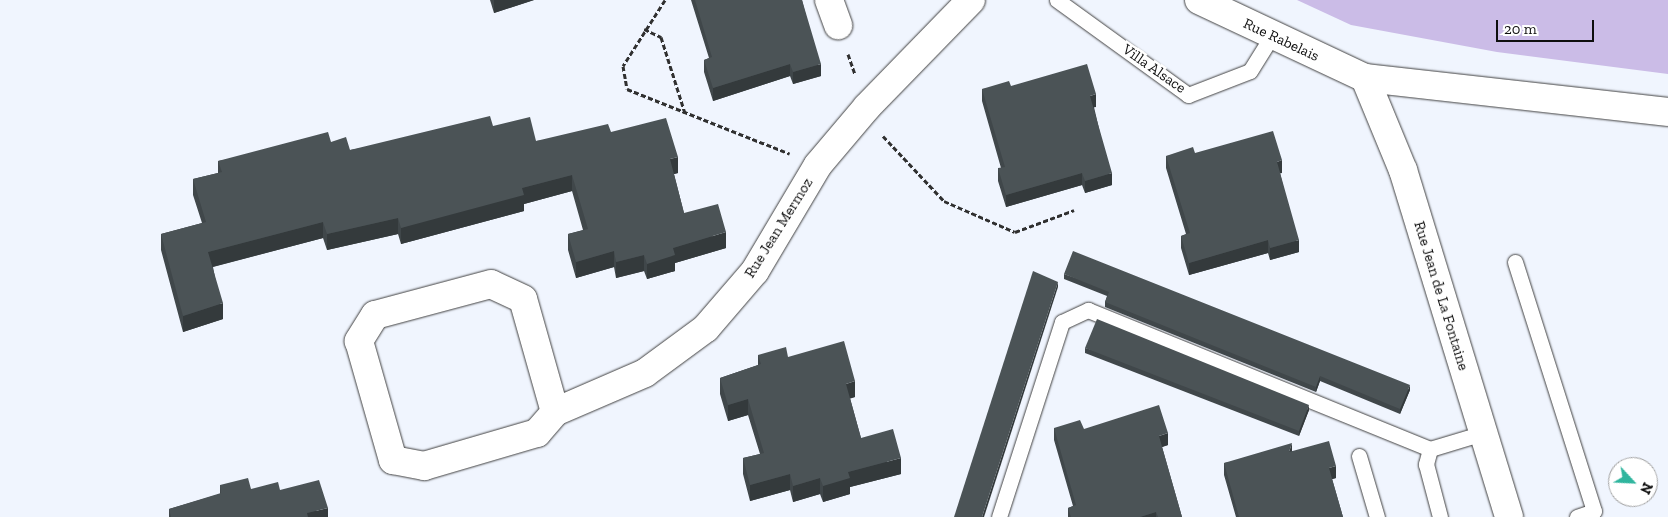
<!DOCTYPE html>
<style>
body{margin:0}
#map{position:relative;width:1668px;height:517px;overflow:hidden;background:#f0f5fe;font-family:"Zilla Slab",serif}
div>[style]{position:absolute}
.green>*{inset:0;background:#cbbce7}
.path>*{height:3px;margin-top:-1.5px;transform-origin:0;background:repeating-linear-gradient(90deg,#303030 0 5px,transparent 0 7.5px)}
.roads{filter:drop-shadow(0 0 1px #414141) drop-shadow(0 0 1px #414141)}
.service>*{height:15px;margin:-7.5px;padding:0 7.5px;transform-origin:7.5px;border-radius:7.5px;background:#fff}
.minor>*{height:28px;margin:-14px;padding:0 14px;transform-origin:14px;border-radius:14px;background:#fff}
.wall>*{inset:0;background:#40474a}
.shaded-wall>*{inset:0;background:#343a3c}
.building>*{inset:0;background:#4b5356}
span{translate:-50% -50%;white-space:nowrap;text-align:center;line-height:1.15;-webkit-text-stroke:5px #fff;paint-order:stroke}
.street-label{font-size:15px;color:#0e0e0e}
.north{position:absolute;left:1608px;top:457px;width:50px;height:50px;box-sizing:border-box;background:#fff;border:1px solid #9f9f9f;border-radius:50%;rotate:115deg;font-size:14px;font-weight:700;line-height:20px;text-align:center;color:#0e0e0e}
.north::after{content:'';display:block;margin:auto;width:18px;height:22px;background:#2fb59e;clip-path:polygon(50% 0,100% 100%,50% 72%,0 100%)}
.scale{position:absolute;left:1496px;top:20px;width:98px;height:22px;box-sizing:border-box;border:2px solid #0e0e0e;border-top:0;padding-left:6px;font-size:15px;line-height:18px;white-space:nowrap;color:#0e0e0e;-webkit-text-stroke:4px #fff;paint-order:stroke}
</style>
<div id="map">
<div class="green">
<i style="clip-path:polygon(1297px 0,1668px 0,1668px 74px,1497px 52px,1351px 25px)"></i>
</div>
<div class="path">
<i style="left:665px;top:0;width:78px;rotate:122.5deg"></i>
<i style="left:623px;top:66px;width:23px;rotate:80deg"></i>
<i style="left:627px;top:89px;width:175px;rotate:21.7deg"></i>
<i style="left:644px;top:29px;width:19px;rotate:25deg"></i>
<i style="left:661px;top:37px;width:80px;rotate:72.5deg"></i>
<i style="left:848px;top:54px;width:21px;rotate:71deg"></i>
<i style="left:883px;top:136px;width:89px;rotate:46.8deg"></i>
<i style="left:944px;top:201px;width:77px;rotate:23.6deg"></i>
<i style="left:1015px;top:232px;width:63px;rotate:-20.4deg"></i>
</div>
<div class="roads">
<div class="service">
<i style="left:1057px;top:0;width:162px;rotate:35.9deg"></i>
<i style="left:1188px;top:95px;width:66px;rotate:-21.2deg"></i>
<i style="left:1250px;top:71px;width:40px;rotate:-58deg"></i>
<i style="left:1515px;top:262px;width:261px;rotate:72.4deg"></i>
<i style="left:1594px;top:511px;width:18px;rotate:161deg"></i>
<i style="left:1430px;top:449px;width:16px;rotate:105deg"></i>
<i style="left:1426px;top:464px;width:55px;rotate:75.2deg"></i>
<i style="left:1359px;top:456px;width:64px;rotate:73.6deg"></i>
<i style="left:999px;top:517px;width:205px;rotate:-72.1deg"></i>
<i style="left:1062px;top:322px;width:29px;rotate:-25deg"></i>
<i style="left:1088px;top:310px;width:369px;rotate:22.1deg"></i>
<i style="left:1430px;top:449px;width:55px;rotate:-16.8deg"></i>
</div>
<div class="minor">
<i style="left:829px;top:0;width:27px;rotate:70deg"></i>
<i style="left:1199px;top:0;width:183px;rotate:25.2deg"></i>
<i style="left:1365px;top:78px;width:305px;rotate:6.4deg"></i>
<i style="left:1365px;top:78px;width:100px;rotate:67.6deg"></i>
<i style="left:1403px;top:170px;width:363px;rotate:73deg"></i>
<i style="left:555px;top:412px;width:117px;rotate:-105.8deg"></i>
<i style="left:523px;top:299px;width:35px;rotate:-155deg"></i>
<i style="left:491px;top:284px;width:120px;rotate:165deg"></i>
<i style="left:375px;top:315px;width:31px;rotate:122deg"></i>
<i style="left:359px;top:341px;width:124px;rotate:74.1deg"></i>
<i style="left:393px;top:460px;width:32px;rotate:11deg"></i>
<i style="left:424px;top:466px;width:118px;rotate:-16.3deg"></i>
<i style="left:537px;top:433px;width:28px;rotate:-49deg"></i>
<i style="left:555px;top:412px;width:98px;rotate:-23.4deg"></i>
<i style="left:645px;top:373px;width:76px;rotate:-36.4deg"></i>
<i style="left:706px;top:328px;width:75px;rotate:-49.3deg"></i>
<i style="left:755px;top:271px;width:123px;rotate:-59.3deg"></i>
<i style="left:818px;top:165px;width:76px;rotate:-49.8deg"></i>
<i style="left:867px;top:107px;width:149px;rotate:-45.8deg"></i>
</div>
</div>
<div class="wall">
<i style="clip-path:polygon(490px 0,534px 0,494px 13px)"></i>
<i style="clip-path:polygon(691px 0,802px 0,821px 76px,793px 84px,790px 76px,713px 101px,704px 72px,704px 60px,709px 58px)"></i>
<i style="clip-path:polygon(1011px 86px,1096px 107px,1094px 107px,1112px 185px,1085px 193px,1082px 185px,1006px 207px,998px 181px,998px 168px,1001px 168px,982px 101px,982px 89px)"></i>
<i style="clip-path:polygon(493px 126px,536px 141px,611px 132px,678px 173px,674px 174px,684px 213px,726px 248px,675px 263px,675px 271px,647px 279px,644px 271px,616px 278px,614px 267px,576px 278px,568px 250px,568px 234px,583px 230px,572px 191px,524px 204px,524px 211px,401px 244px,398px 234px,327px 250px,323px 238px,213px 267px,223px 319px,183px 332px,161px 250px,161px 234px,202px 223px,193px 195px,193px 179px,218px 173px,218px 161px,331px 142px,350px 150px)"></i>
<i style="clip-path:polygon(1195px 153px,1282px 173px,1280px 173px,1299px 252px,1270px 260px,1268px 253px,1189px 275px,1181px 248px,1181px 236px,1186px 234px,1166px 168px,1166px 156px)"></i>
<i style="clip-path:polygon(1064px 274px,1410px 390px,1400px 414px,1320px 381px,1316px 392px,1105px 307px,1105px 302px,1107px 296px,1064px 279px)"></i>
<i style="clip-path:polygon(1085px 348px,1309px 410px,1299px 436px,1085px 353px)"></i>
<i style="clip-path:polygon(758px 355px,788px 357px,855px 397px,850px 398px,861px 438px,901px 474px,850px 487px,850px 494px,823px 502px,820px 494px,793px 502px,790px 490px,750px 501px,743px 474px,743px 458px,760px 454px,748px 415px,728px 421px,720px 394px,720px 378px,758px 365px)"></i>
<i style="clip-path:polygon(1054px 428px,1168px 445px,1162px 447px,1182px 517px,1068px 517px,1068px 508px,1073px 506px,1054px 440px)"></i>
<i style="clip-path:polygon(1292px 451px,1336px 478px,1332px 479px,1343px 517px,1236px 517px,1224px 475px,1224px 463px)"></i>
<i style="clip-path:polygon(220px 485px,251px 489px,280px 490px,328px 517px,169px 517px,169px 509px,220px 494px)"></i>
</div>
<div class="shaded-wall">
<i style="clip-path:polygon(494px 0,534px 0,494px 13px)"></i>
<i style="clip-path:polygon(790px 64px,790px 76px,713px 101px,713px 88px)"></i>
<i style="clip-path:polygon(821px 64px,821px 76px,793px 84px,793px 72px)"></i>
<i style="clip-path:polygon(1096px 94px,1096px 107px,1090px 108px,1090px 96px)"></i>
<i style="clip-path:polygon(678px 157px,678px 173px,670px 175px,670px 159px)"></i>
<i style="clip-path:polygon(1282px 160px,1282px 173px,1277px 174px,1277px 162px)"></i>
<i style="clip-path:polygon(1082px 173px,1082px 185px,1006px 207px,1006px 195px)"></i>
<i style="clip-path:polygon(1112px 173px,1112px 185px,1085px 193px,1085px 181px)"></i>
<i style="clip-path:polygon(572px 175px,572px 191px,524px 204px,524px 211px,401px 244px,401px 228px,522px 188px)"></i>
<i style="clip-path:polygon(398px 218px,398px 234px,327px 250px,327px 234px)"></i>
<i style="clip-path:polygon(323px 222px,323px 238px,208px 268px,208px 252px)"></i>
<i style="clip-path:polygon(726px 232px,726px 248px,675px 263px,675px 271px,647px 279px,647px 264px,673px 248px)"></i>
<i style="clip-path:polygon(1268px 240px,1268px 253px,1189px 275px,1189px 263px)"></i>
<i style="clip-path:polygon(1299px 240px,1299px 252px,1270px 260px,1270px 248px)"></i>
<i style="clip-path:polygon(614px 251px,614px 267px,576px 278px,576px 262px)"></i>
<i style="clip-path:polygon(644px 255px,644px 271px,616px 278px,616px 262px)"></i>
<i style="clip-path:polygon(1058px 282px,1058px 287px,984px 517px,982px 517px)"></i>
<i style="clip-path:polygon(223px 303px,223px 319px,183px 332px,183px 316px)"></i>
<i style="clip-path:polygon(1320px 376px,1320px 381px,1316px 392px,1316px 387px)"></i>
<i style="clip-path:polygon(855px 381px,855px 397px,846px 400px,846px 384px)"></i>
<i style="clip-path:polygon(1410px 385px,1410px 390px,1400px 414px,1400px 409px)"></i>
<i style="clip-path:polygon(748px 399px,748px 415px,728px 421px,728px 405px)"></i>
<i style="clip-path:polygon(1309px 405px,1309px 410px,1299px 436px,1299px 431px)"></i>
<i style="clip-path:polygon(1168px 433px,1168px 445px,1159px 448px,1159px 436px)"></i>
<i style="clip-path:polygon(1292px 443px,1292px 455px,1289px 452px)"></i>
<i style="clip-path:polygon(901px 458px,901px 474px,850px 487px,850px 494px,823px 502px,823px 486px,848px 472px)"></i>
<i style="clip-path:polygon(1336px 466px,1336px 478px,1329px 480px,1329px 468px)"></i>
<i style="clip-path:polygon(790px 474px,790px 490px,750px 501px,750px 485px)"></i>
<i style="clip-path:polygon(820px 478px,820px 494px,793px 502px,793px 486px)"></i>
<i style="clip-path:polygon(328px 508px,328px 517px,307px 517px,307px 513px)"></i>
<i style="clip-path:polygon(1156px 512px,1156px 517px,1140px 517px)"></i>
</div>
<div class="building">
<i style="clip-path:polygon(695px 0,802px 0,821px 64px,793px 72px,790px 64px,713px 88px,704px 60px,712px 57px)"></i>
<i style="clip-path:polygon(1087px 64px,1096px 94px,1090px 96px,1112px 173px,1085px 181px,1082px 173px,1006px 195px,998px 168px,1005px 167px,982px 89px,1009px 81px,1011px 86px)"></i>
<i style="clip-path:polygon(490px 116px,493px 126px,530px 117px,536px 141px,608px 124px,611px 132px,666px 118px,678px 157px,670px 159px,684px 213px,718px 204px,726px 232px,673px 248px,675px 255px,647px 264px,644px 255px,616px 262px,614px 251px,576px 262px,568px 234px,588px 229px,572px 175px,522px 188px,524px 195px,401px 228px,398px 218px,327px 234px,323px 222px,208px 252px,223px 303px,183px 316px,161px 234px,206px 222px,193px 179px,222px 172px,218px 161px,328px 132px,331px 142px,346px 137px,350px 150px)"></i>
<i style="clip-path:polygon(1273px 131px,1282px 160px,1277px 162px,1299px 240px,1270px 248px,1268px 240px,1189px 263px,1181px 236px,1190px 233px,1166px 156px,1193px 147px,1195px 153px)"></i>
<i style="clip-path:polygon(1073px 251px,1410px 385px,1400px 409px,1320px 376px,1316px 387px,1105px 302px,1109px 292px,1064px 274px)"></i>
<i style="clip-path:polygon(1033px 271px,1058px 282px,982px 517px,954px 517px)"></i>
<i style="clip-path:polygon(1097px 319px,1309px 405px,1299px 431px,1085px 348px)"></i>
<i style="clip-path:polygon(844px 341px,855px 381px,846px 384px,861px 438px,893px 429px,901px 458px,848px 472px,850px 478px,823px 486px,820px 478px,793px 486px,790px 474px,750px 485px,743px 458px,764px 453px,748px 399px,728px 405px,720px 378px,761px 364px,758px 355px,786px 347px,788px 357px)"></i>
<i style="clip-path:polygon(1159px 405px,1168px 433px,1159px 436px,1182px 517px,1158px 517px,1156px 512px,1140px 517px,1071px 517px,1068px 508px,1076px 505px,1054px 428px,1080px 420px,1084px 429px)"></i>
<i style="clip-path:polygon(1329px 441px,1336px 466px,1329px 468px,1343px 517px,1239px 517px,1224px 463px,1292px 443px,1289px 452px)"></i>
<i style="clip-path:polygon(248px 478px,251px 489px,278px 482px,280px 490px,319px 480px,328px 508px,307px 513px,308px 517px,171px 517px,169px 509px,221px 493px,220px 485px)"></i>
</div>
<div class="street-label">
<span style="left:1281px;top:40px;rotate:25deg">Rue Rabelais</span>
<span style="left:1154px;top:69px;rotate:35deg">Villa Alsace</span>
<span style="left:779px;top:228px;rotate:-58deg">Rue Jean Mermoz</span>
<span style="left:1441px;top:296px;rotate:73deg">Rue Jean de La Fontaine</span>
</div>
<div class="north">N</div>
<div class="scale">20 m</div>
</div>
